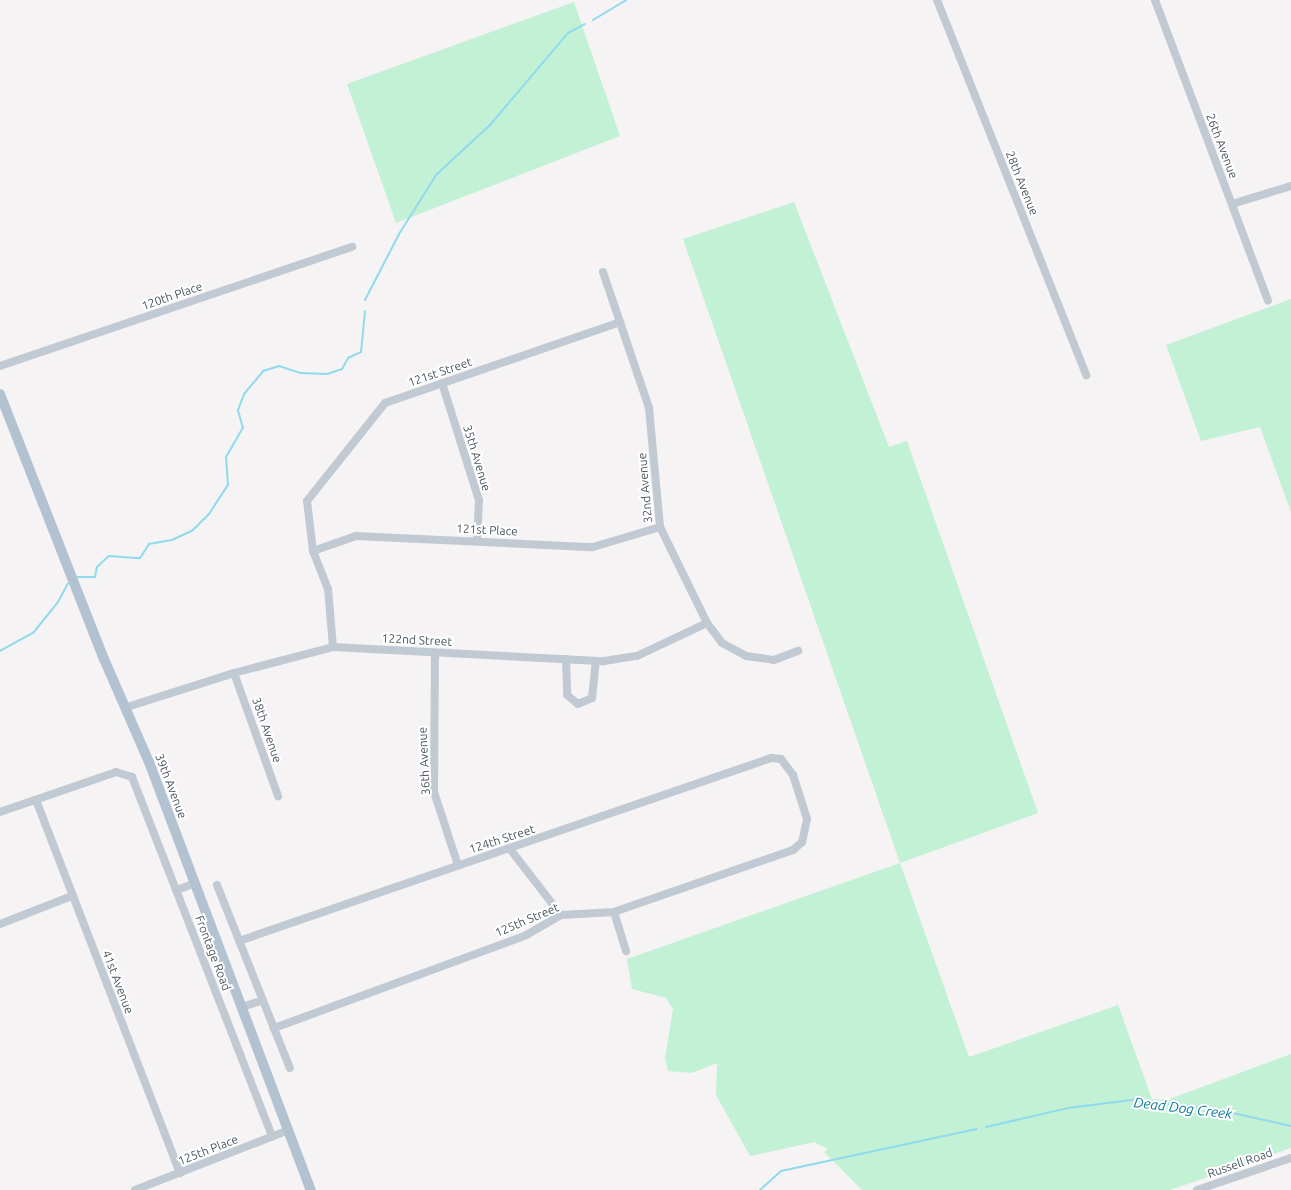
<!DOCTYPE html>
<style>
body{margin:0}
#map{position:relative;width:1291px;height:1190px;overflow:hidden;background:#f5f3f3;font-family:Ubuntu,sans-serif}
div>[style]{position:absolute}
.green>*{inset:0;background:#c3f1d5}
.stream>*{height:2px;margin:-1px;padding:0 1px;transform-origin:1px;border-radius:1px;background:#90daee}
.minor>*{height:8px;margin:-4px;padding:0 4px;transform-origin:4px;border-radius:4px;background:#c1cad2}
.major>*{height:10px;margin:-5px;padding:0 5px;transform-origin:5px;border-radius:5px;background:#b3c2d1}
span{translate:-50% -50%;white-space:nowrap;text-align:center;line-height:1.15;-webkit-text-stroke:4px #fff;paint-order:stroke}
.street-label{font-size:12px;color:#4a5661}
.water-label{font-size:14px;color:#0c7c9b;font-style:italic}
</style>
<div id="map">
<div class="green">
<i style="clip-path:polygon(574px 2px,620px 136px,396px 223px,347px 84px)"></i>
<i style="clip-path:polygon(794px 202px,889px 447px,907px 441px,1038px 813px,900px 863px,969px 1057px,1118px 1005px,1152px 1099px,1167px 1100px,1291px 1054px,1291px 1148px,1170px 1190px,862px 1190px,824px 1152px,828px 1149px,814px 1142px,750px 1156px,716px 1095px,717px 1063px,692px 1073px,668px 1071px,665px 1058px,673px 1009px,666px 998px,632px 989px,627px 959px,900px 863px,683px 239px)"></i>
<i style="clip-path:polygon(1291px 299px,1291px 512px,1260px 427px,1201px 441px,1166px 345px)"></i>
</div>
<div class="stream">
<i style="left:593px;top:20px;width:39px;rotate:-31deg"></i>
<i style="left:365px;top:300px;width:74px;rotate:-62.7deg"></i>
<i style="left:399px;top:234px;width:70px;rotate:-57.9deg"></i>
<i style="left:436px;top:175px;width:74px;rotate:-42.8deg"></i>
<i style="left:490px;top:125px;width:121px;rotate:-49.7deg"></i>
<i style="left:568px;top:33px;width:19px;rotate:-28deg"></i>
<i style="left:78px;top:577px;width:17px"></i>
<i style="left:95px;top:577px;width:10px;rotate:-79deg"></i>
<i style="left:97px;top:567px;width:16px;rotate:-43deg"></i>
<i style="left:109px;top:556px;width:31px;rotate:4deg"></i>
<i style="left:140px;top:558px;width:17px;rotate:-57deg"></i>
<i style="left:149px;top:544px;width:23px;rotate:-10deg"></i>
<i style="left:172px;top:540px;width:23px;rotate:-25deg"></i>
<i style="left:193px;top:530px;width:23px;rotate:-45deg"></i>
<i style="left:209px;top:514px;width:35px;rotate:-57deg"></i>
<i style="left:228px;top:485px;width:28px;rotate:-94deg"></i>
<i style="left:226px;top:457px;width:34px;rotate:-60deg"></i>
<i style="left:243px;top:428px;width:19px;rotate:-106deg"></i>
<i style="left:238px;top:410px;width:17px;rotate:-69deg"></i>
<i style="left:244px;top:394px;width:30px;rotate:-50deg"></i>
<i style="left:263px;top:371px;width:17px;rotate:-17deg"></i>
<i style="left:279px;top:366px;width:23px;rotate:18deg"></i>
<i style="left:301px;top:373px;width:26px;rotate:2deg"></i>
<i style="left:327px;top:374px;width:16px;rotate:-18deg"></i>
<i style="left:342px;top:369px;width:13px;rotate:-61deg"></i>
<i style="left:348px;top:358px;width:14px;rotate:-25deg"></i>
<i style="left:361px;top:352px;width:41px;rotate:-84.4deg"></i>
<i style="left:0;top:651px;width:38px;rotate:-29deg"></i>
<i style="left:33px;top:633px;width:40px;rotate:-51deg"></i>
<i style="left:58px;top:602px;width:21px;rotate:-62deg"></i>
<i style="left:986px;top:1127px;width:84px;rotate:-13deg"></i>
<i style="left:1068px;top:1108px;width:64px;rotate:-7.2deg"></i>
<i style="left:1131px;top:1100px;width:84px;rotate:6.1deg"></i>
<i style="left:1215px;top:1109px;width:78px;rotate:12.6deg"></i>
<i style="left:760px;top:1190px;width:28px;rotate:-42deg"></i>
<i style="left:781px;top:1171px;width:200px;rotate:-12.1deg"></i>
</div>
<div class="minor">
<i style="left:937px;top:0;width:404px;rotate:68.3deg"></i>
<i style="left:1155px;top:0;width:321px;rotate:69.4deg"></i>
<i style="left:1232px;top:204px;width:62px;rotate:-17deg"></i>
<i style="left:603px;top:272px;width:144px;rotate:71.3deg"></i>
<i style="left:649px;top:408px;width:120px;rotate:84.7deg"></i>
<i style="left:660px;top:527px;width:107px;rotate:63.9deg"></i>
<i style="left:707px;top:623px;width:25px;rotate:53deg"></i>
<i style="left:722px;top:643px;width:27px;rotate:28deg"></i>
<i style="left:746px;top:656px;width:28px;rotate:8deg"></i>
<i style="left:774px;top:660px;width:26px;rotate:-21deg"></i>
<i style="left:0;top:366px;width:372px;rotate:-18.7deg"></i>
<i style="left:442px;top:383px;width:123px;rotate:72.5deg"></i>
<i style="left:479px;top:500px;width:41px;rotate:92.8deg"></i>
<i style="left:313px;top:551px;width:46px;rotate:-19.2deg"></i>
<i style="left:356px;top:536px;width:237px;rotate:2.7deg"></i>
<i style="left:593px;top:547px;width:70px;rotate:-16.6deg"></i>
<i style="left:333px;top:647px;width:58px;rotate:-94.9deg"></i>
<i style="left:328px;top:589px;width:41px;rotate:-111.5deg"></i>
<i style="left:313px;top:551px;width:50px;rotate:-96.8deg"></i>
<i style="left:307px;top:501px;width:125px;rotate:-51.5deg"></i>
<i style="left:385px;top:403px;width:249px;rotate:-19deg"></i>
<i style="left:435px;top:653px;width:139px;rotate:90.4deg"></i>
<i style="left:434px;top:792px;width:77px;rotate:71.8deg"></i>
<i style="left:566px;top:659px;width:36px;rotate:88deg"></i>
<i style="left:567px;top:695px;width:14px;rotate:39deg"></i>
<i style="left:578px;top:704px;width:15px;rotate:-23deg"></i>
<i style="left:592px;top:698px;width:37px;rotate:-84deg"></i>
<i style="left:234px;top:673px;width:131px;rotate:70.3deg"></i>
<i style="left:127px;top:707px;width:112px;rotate:-17.6deg"></i>
<i style="left:234px;top:673px;width:102px;rotate:-14.7deg"></i>
<i style="left:333px;top:647px;width:271px;rotate:3deg"></i>
<i style="left:604px;top:661px;width:33px;rotate:-9deg"></i>
<i style="left:637px;top:656px;width:77px;rotate:-25.2deg"></i>
<i style="left:36px;top:800px;width:400px;rotate:68.9deg"></i>
<i style="left:0;top:812px;width:123px;rotate:-19deg"></i>
<i style="left:116px;top:772px;width:17px;rotate:17deg"></i>
<i style="left:132px;top:777px;width:386px;rotate:68.7deg"></i>
<i style="left:510px;top:849px;width:83px;rotate:52.3deg"></i>
<i style="left:217px;top:885px;width:197px;rotate:68.3deg"></i>
<i style="left:177px;top:890px;width:19px;rotate:-21deg"></i>
<i style="left:614px;top:912px;width:41px;rotate:72.9deg"></i>
<i style="left:0;top:924px;width:77px;rotate:-21.3deg"></i>
<i style="left:239px;top:941px;width:563px;rotate:-18.98deg"></i>
<i style="left:771px;top:758px;width:10px;rotate:6deg"></i>
<i style="left:781px;top:759px;width:20px;rotate:53deg"></i>
<i style="left:793px;top:775px;width:46px;rotate:72.3deg"></i>
<i style="left:807px;top:819px;width:24px;rotate:102deg"></i>
<i style="left:802px;top:842px;width:12px;rotate:138deg"></i>
<i style="left:793px;top:850px;width:189px;rotate:160.9deg"></i>
<i style="left:614px;top:912px;width:53px;rotate:176.8deg"></i>
<i style="left:561px;top:915px;width:39px;rotate:150deg"></i>
<i style="left:527px;top:935px;width:270px;rotate:159.8deg"></i>
<i style="left:242px;top:1007px;width:22px;rotate:-18deg"></i>
<i style="left:135px;top:1190px;width:165px;rotate:-21.3deg"></i>
<i style="left:1197px;top:1190px;width:99px;rotate:-18.8deg"></i>
</div>
<div class="major">
<i style="left:0;top:394px;width:285px;rotate:68.6deg"></i>
<i style="left:104px;top:659px;width:112px;rotate:66.4deg"></i>
<i style="left:149px;top:762px;width:458px;rotate:69.3deg"></i>
</div>
<div class="street-label">
<span style="left:1222px;top:146px;rotate:69deg">26th Avenue</span>
<span style="left:1022px;top:183px;rotate:68deg">28th Avenue</span>
<span style="left:172px;top:296px;rotate:-19deg">120th Place</span>
<span style="left:440px;top:372px;rotate:-19deg">121st Street</span>
<span style="left:477px;top:458px;rotate:73deg">35th Avenue</span>
<span style="left:645px;top:488px;rotate:-95deg">32nd Avenue</span>
<span style="left:487px;top:530px;rotate:3deg">121st Place</span>
<span style="left:417px;top:640px;rotate:3deg">122nd Street</span>
<span style="left:267px;top:730px;rotate:71deg">38th Avenue</span>
<span style="left:424px;top:761px;rotate:-93deg">36th Avenue</span>
<span style="left:171px;top:786px;rotate:69deg">39th Avenue</span>
<span style="left:502px;top:839px;rotate:-18deg">124th Street</span>
<span style="left:527px;top:920px;rotate:-23deg">125th Street</span>
<span style="left:213px;top:953px;rotate:69deg">Frontage Road</span>
<span style="left:118px;top:982px;rotate:69deg">41st Avenue</span>
<span style="left:208px;top:1150px;rotate:-21deg">125th Place</span>
<span style="left:1240px;top:1163px;rotate:-19deg">Russell Road</span>
</div>
<div class="water-label">
<span style="left:1183px;top:1108px;rotate:7deg">Dead Dog Creek</span>
</div>
</div>
